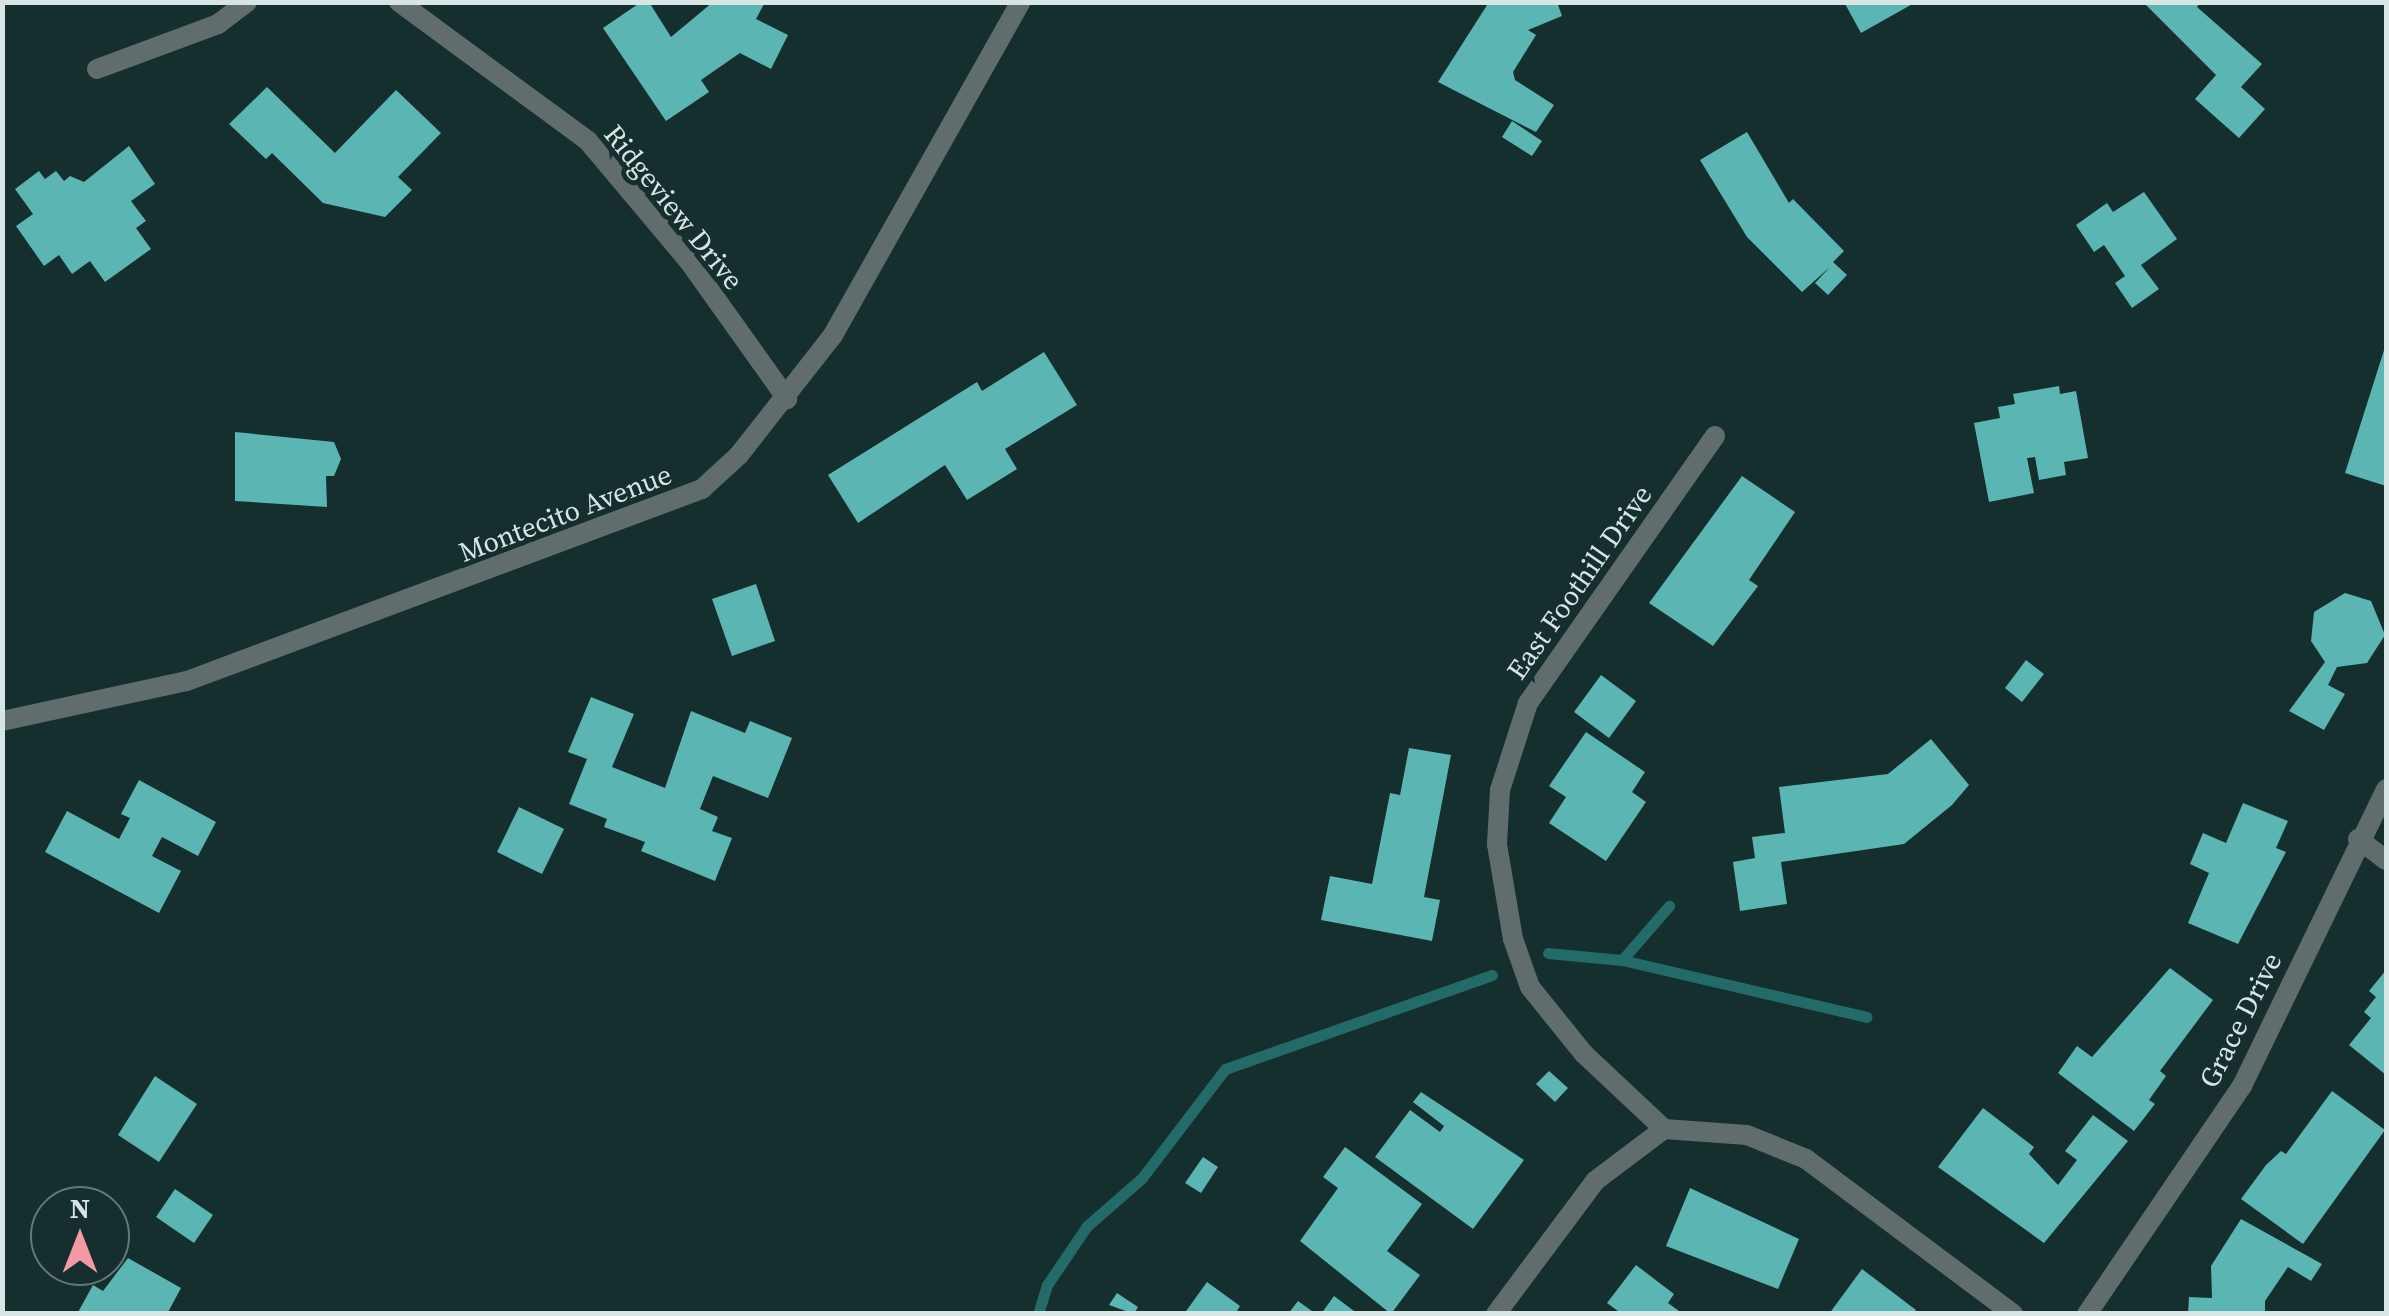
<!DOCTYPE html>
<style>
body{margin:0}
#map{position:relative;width:2389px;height:1316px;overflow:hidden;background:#152e2e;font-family:"Source Serif 4",serif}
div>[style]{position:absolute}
.stream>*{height:11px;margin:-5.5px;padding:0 5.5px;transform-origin:5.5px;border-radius:5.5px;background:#236b69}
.building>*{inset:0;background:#5bb6b3}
.street>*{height:20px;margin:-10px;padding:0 10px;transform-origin:10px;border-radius:10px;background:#616d6d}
span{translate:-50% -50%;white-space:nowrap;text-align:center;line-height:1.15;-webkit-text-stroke:10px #152e2e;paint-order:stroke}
.street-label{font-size:28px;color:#d7e6e5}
.frame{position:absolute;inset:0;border:5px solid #d7e6e5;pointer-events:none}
.north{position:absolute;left:30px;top:1186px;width:100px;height:100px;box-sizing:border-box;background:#152e2e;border:2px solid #637877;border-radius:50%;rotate:0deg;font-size:28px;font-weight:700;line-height:40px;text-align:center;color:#d7e6e5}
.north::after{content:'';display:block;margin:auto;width:35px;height:45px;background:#f49aa4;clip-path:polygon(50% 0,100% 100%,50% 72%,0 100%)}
</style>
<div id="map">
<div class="stream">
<i style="left:1548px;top:953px;width:74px;rotate:5.4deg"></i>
<i style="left:1622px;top:960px;width:72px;rotate:-49deg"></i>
<i style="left:1622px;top:960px;width:251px;rotate:13.1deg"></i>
<i style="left:1038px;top:1314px;width:30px;rotate:-73deg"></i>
<i style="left:1047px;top:1285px;width:71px;rotate:-55.9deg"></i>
<i style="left:1087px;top:1226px;width:73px;rotate:-41.1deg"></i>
<i style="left:1142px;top:1178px;width:137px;rotate:-52.7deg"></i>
<i style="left:1225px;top:1069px;width:283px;rotate:-19.4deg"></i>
</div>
<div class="building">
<i style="clip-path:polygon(641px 2px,649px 2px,671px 37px,713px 2px,765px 2px,756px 19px,788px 35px,771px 69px,740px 53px,701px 80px,709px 92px,666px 121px,603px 28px)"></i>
<i style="clip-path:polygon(1489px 2px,1557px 2px,1562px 16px,1528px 30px,1536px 35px,1513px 72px,1515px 80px,1554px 105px,1536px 132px,1438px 82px)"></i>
<i style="clip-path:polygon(1844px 2px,1916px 2px,1861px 33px)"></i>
<i style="clip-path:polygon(2143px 2px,2201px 2px,2197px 7px,2262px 64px,2241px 87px,2265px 109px,2239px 138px,2195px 99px,2216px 75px)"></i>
<i style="clip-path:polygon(267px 87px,335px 153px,396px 90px,441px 133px,398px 177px,412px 190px,385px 217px,323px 203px,272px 153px,266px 159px,229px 124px)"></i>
<i style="clip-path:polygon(1512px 121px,1542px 141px,1532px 156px,1502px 137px)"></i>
<i style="clip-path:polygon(1747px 132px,1789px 203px,1793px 199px,1844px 251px,1833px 262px,1847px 275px,1828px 295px,1815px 283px,1830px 267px,1802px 292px,1747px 237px,1700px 160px)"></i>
<i style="clip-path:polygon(129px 146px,155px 184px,131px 201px,146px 221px,136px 228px,151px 249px,105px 282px,90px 261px,72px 274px,59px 255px,44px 266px,16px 226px,33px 214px,15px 189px,39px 171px,45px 179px,56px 171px,64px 181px,70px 176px,84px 182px)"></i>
<i style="clip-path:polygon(2144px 192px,2177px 239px,2141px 265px,2159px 289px,2132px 308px,2115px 283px,2125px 276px,2104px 245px,2094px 252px,2076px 225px,2107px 203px,2113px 212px)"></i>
<i style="clip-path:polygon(2386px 344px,2386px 486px,2345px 473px)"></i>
<i style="clip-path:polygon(1044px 352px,1077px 405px,1005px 449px,1017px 469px,967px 500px,945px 465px,858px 523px,828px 475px,977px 382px,982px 391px)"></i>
<i style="clip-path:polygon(2059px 386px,2060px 394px,2076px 391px,2088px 458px,2064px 462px,2066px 475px,2039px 480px,2035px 457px,2027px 458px,2034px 493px,1989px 502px,1974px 423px,2000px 418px,1998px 407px,2015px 404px,2013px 394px)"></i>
<i style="clip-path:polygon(235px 432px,334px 442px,341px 459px,334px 476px,326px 476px,327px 507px,235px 501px)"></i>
<i style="clip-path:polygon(1742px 476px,1795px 512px,1749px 580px,1758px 586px,1713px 646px,1649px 603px)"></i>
<i style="clip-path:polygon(756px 584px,775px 641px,732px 656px,712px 599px)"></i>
<i style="clip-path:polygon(2345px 593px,2371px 601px,2385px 635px,2367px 663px,2337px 667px,2328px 685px,2345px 694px,2324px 730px,2289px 711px,2325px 662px,2311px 641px,2314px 612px)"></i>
<i style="clip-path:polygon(2026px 660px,2044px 674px,2022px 702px,2005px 688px)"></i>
<i style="clip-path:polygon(1601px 675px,1636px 701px,1609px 738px,1574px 712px)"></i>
<i style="clip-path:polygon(591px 697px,634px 714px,612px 767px,665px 788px,691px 711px,745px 733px,750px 721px,792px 738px,768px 798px,713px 776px,700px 809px,718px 817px,712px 831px,732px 838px,715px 881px,641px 851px,645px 842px,604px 827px,607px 819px,569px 804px,587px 759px,568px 752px)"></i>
<i style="clip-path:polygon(1586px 732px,1645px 772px,1632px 792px,1646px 802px,1606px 861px,1549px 823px,1566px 797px,1549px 786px)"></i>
<i style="clip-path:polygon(1931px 739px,1969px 785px,1952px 805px,1904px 844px,1781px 862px,1787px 904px,1740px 911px,1733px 862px,1755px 858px,1752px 837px,1785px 833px,1779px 787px,1888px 774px)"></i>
<i style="clip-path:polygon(1409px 748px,1451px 755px,1424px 897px,1440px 900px,1432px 941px,1321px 920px,1330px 876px,1372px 884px,1390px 793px,1400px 795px)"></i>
<i style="clip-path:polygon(139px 780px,216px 822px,198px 856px,162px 837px,152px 856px,181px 871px,159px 913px,45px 852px,67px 811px,119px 839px,130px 818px,121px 814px)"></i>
<i style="clip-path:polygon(2243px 803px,2288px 821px,2276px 848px,2286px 852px,2238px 944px,2188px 923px,2209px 873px,2190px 864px,2203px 833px,2226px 843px)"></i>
<i style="clip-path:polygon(519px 807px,564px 829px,542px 874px,497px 852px)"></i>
<i style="clip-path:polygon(2170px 968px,2213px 1000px,2160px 1071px,2166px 1076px,2149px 1100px,2155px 1104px,2134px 1131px,2058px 1073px,2077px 1046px,2092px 1057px)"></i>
<i style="clip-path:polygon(2386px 970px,2386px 1075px,2349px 1045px,2371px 1018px,2364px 1012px,2376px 997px,2369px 991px)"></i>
<i style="clip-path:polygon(1549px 1071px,1568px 1088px,1555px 1102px,1536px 1084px)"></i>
<i style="clip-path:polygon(155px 1076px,197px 1104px,159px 1162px,118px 1135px)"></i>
<i style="clip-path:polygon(2332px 1091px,2385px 1130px,2303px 1244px,2241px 1199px,2266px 1165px,2281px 1151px,2286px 1154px)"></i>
<i style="clip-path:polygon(1421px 1092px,1524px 1160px,1473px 1229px,1375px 1157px,1410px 1110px,1440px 1132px,1444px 1126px,1413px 1102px)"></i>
<i style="clip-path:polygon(1983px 1108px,2034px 1147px,2029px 1154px,2058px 1185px,2077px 1160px,2065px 1151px,2093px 1115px,2128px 1141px,2044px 1243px,1938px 1167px)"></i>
<i style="clip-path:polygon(1345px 1147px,1422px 1204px,1387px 1251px,1420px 1275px,1391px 1314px,1300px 1241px,1338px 1188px,1323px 1177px)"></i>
<i style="clip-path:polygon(1203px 1157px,1218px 1167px,1201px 1193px,1185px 1183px)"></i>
<i style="clip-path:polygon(1690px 1188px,1799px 1239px,1778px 1289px,1666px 1246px)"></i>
<i style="clip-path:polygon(175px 1189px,213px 1215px,194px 1243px,156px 1217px)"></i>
<i style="clip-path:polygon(2241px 1219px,2322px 1264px,2311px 1281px,2288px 1267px,2265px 1301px,2265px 1314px,2188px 1314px,2189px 1297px,2212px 1298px,2211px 1266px)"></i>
<i style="clip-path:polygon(128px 1258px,181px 1288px,167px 1314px,77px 1314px,93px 1285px,103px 1291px)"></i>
<i style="clip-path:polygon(1636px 1265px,1674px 1294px,1668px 1303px,1683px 1314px,1622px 1314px,1607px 1303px)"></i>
<i style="clip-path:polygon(1862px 1269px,1916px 1310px,1913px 1314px,1829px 1314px)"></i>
<i style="clip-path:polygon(1207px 1282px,1240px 1306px,1235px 1314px,1184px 1314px)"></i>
<i style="clip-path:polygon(1117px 1293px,1138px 1307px,1134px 1314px,1109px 1305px)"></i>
<i style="clip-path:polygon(1334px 1296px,1358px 1314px,1321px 1314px)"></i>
<i style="clip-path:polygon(1298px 1301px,1316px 1314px,1288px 1314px)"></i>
</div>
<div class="street">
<i style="left:399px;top:2px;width:235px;rotate:36.3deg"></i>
<i style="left:588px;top:141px;width:155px;rotate:50deg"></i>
<i style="left:688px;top:260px;width:171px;rotate:54.5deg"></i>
<i style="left:97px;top:69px;width:129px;rotate:-20.4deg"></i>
<i style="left:218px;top:24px;width:36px;rotate:-37deg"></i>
<i style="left:2px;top:721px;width:189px;rotate:-12.2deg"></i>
<i style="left:187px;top:681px;width:550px;rotate:-20.45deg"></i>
<i style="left:702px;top:489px;width:50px;rotate:-42.6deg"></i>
<i style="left:739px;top:455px;width:152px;rotate:-51.9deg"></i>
<i style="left:833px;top:335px;width:382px;rotate:-60.6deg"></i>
<i style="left:2358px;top:839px;width:35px;rotate:37deg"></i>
<i style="left:1664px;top:1129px;width:110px;rotate:-136.8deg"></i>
<i style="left:1584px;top:1054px;width:86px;rotate:-128.9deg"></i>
<i style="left:1530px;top:987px;width:51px;rotate:-109.5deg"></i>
<i style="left:1513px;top:939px;width:96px;rotate:-99.6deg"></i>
<i style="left:1497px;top:844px;width:54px;rotate:-86.8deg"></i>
<i style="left:1500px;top:790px;width:91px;rotate:-72.2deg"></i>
<i style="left:1528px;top:703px;width:326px;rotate:-55deg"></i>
<i style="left:1496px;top:1314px;width:166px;rotate:-53.3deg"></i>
<i style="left:1595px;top:1181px;width:86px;rotate:-37deg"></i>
<i style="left:1664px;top:1129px;width:83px;rotate:4.1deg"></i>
<i style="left:1747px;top:1135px;width:64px;rotate:22.1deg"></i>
<i style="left:1806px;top:1159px;width:259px;rotate:36.8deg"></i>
<i style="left:2087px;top:1314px;width:276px;rotate:-55.8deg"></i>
<i style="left:2242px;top:1086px;width:330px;rotate:-64.1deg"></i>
</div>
<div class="street-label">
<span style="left:674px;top:207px;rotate:51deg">Ridgeview Drive</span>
<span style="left:565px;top:513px;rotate:-21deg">Montecito Avenue</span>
<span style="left:1579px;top:582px;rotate:-55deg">East Foothill Drive</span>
<span style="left:2240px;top:1020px;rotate:-63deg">Grace Drive</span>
</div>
<div class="frame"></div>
<div class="north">N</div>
</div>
